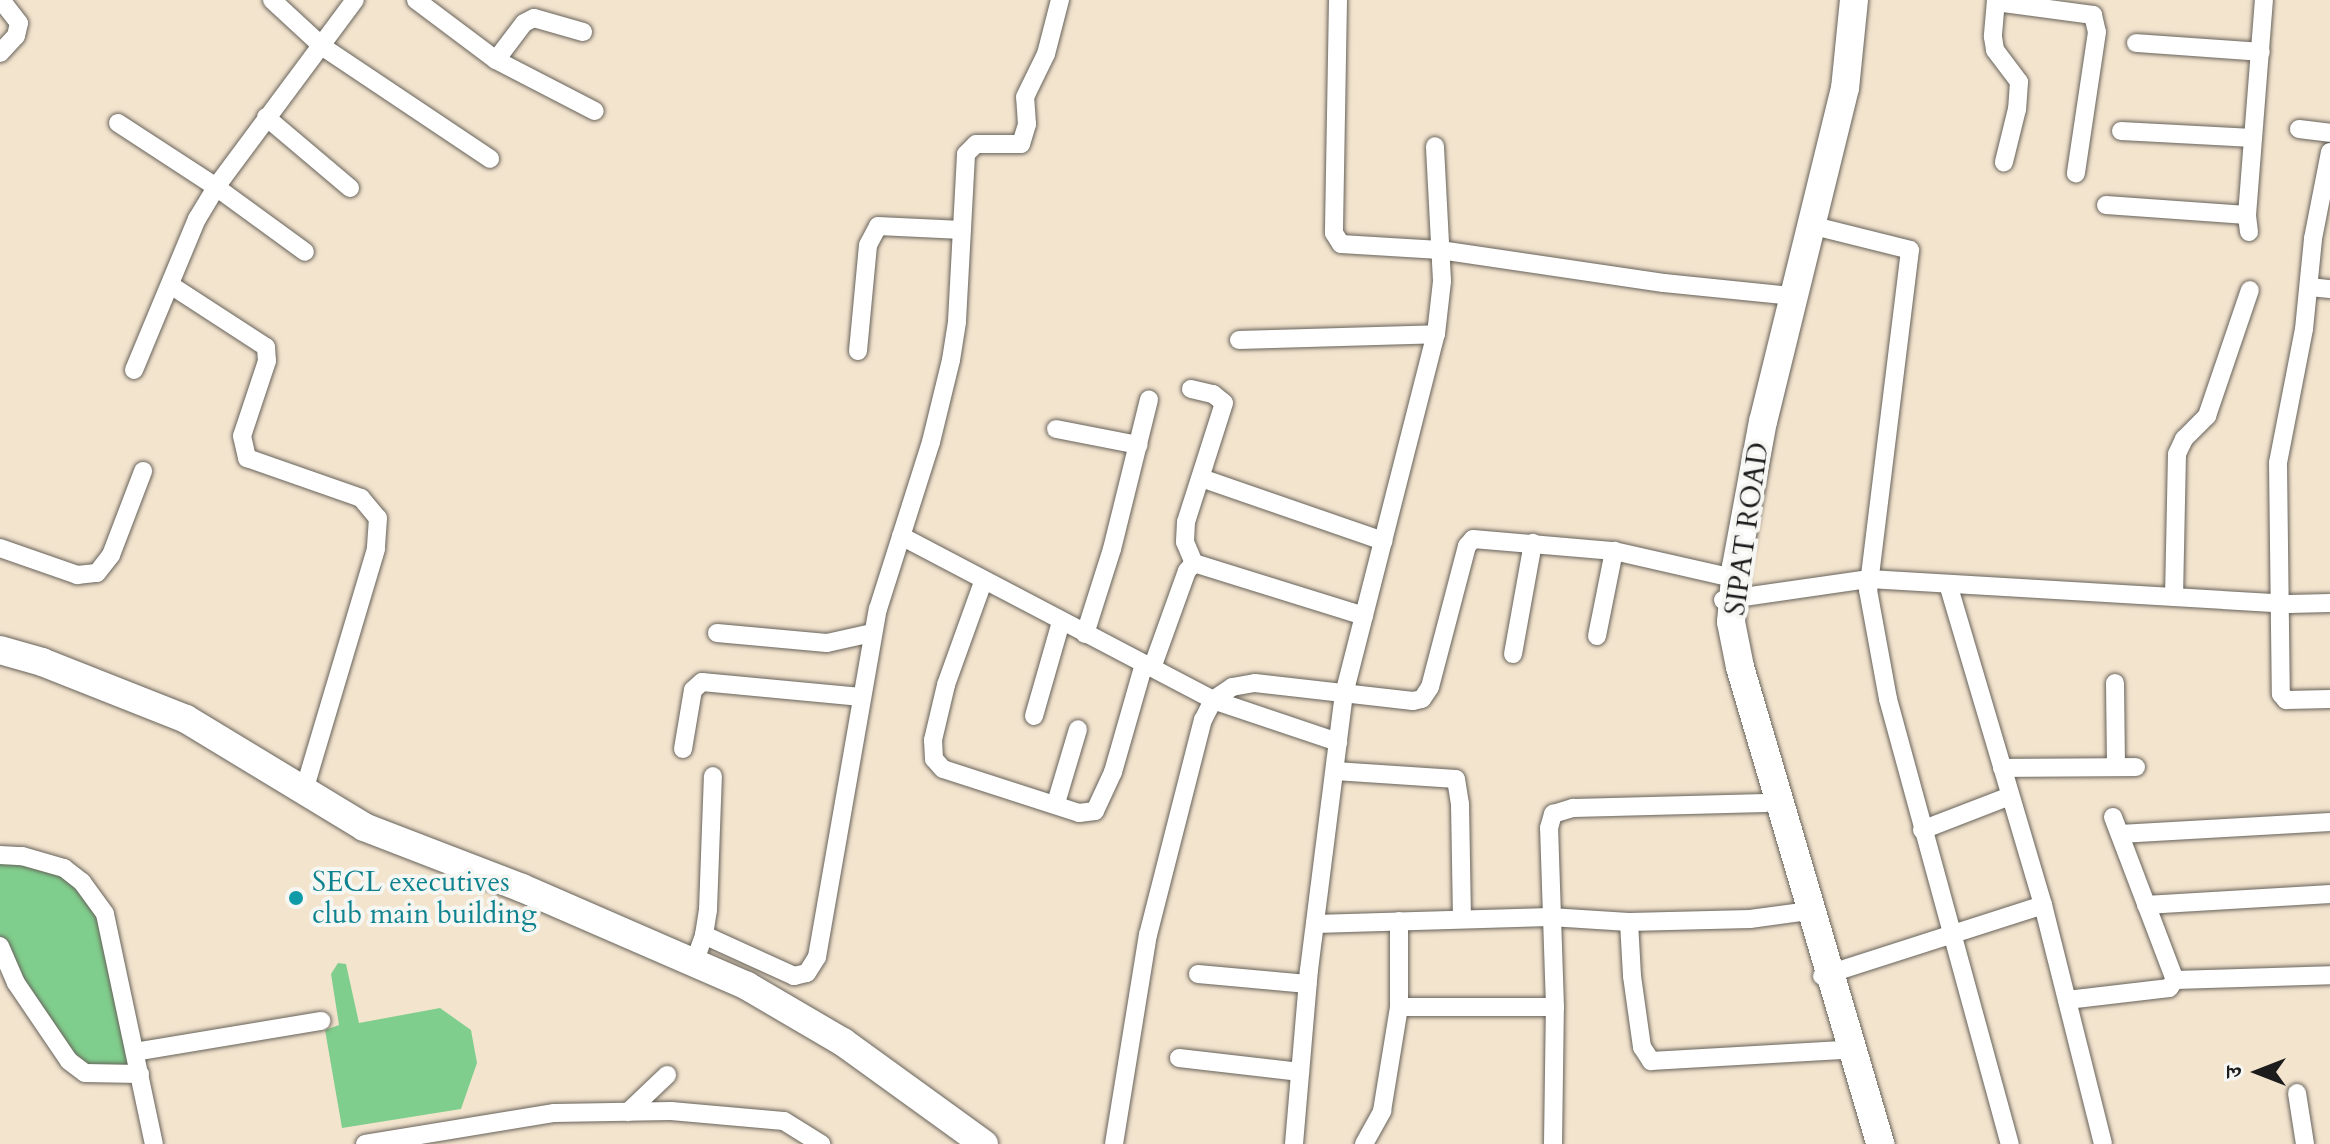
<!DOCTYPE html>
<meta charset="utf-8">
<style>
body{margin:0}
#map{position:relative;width:2330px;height:1144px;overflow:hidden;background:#f3e4ce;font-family:Cardo,"Noto Serif Devanagari",serif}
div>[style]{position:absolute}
.green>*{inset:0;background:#80ce8d}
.roads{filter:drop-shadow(0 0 2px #67625a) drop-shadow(0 0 2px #67625a)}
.minor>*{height:18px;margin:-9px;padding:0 9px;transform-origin:9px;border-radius:9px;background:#fff}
.primary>*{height:28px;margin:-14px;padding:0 14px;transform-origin:14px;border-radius:14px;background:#fff}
.trunk>*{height:28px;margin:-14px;padding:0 14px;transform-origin:14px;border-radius:14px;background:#fff}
.dots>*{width:22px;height:22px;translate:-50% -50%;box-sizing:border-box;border:4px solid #f6f6f2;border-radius:50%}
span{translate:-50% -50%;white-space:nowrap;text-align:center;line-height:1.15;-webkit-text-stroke:8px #f6f6f2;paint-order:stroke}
.street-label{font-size:28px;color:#1c1c1c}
.culture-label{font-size:28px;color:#0d838f}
.left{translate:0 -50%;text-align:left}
.north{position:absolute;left:2218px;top:1032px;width:80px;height:80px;-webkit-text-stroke:6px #f6f6f2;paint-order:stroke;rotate:270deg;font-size:22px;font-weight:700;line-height:32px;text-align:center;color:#1c1c1c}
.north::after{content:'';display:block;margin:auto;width:28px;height:36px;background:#1c1c1c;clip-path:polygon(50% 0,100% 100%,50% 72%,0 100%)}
</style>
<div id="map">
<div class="green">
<i style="clip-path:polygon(0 855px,64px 868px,95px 899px,140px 1074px,85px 1073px,0 946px)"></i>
<i style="clip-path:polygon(338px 963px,346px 964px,359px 1023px,440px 1008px,471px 1030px,477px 1063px,461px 1109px,342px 1128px,325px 1030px,339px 1025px,331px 974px)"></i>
</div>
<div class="roads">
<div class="minor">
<i style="left:272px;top:0;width:69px;rotate:42.7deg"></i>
<i style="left:323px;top:47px;width:201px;rotate:33.8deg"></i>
<i style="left:416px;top:0;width:100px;rotate:36.9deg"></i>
<i style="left:496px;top:60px;width:111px;rotate:27.3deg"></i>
<i style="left:1338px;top:0;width:233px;rotate:91deg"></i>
<i style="left:1334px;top:233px;width:13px;rotate:58deg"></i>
<i style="left:1341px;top:244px;width:99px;rotate:3.5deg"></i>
<i style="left:1440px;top:250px;width:226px;rotate:8.4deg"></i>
<i style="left:1664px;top:283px;width:130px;rotate:5.8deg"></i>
<i style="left:1996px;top:0;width:37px;rotate:95deg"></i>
<i style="left:1993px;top:37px;width:13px;rotate:81deg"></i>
<i style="left:1995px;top:50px;width:40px;rotate:53deg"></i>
<i style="left:2019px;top:82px;width:27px;rotate:94deg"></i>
<i style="left:2017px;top:109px;width:55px;rotate:103.8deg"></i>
<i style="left:1996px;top:2px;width:98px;rotate:7.6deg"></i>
<i style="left:2093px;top:15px;width:17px;rotate:77deg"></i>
<i style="left:2097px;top:32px;width:143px;rotate:98.5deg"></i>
<i style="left:2136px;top:43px;width:125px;rotate:4.1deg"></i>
<i style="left:0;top:53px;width:23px;rotate:-47deg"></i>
<i style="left:16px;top:36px;width:13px;rotate:-77deg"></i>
<i style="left:19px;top:23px;width:29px;rotate:-128deg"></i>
<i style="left:496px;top:60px;width:46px;rotate:-52.9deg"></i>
<i style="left:524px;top:23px;width:11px;rotate:-27deg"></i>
<i style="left:534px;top:18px;width:51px;rotate:15.9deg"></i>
<i style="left:266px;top:117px;width:110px;rotate:40.2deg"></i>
<i style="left:118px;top:123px;width:117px;rotate:33.1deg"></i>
<i style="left:216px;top:187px;width:110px;rotate:36.1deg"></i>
<i style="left:2299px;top:129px;width:31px;rotate:7deg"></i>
<i style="left:2121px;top:131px;width:132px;rotate:3deg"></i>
<i style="left:2330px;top:152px;width:89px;rotate:101.1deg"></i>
<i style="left:2313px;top:239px;width:90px;rotate:95.7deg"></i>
<i style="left:2304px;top:329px;width:136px;rotate:101deg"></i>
<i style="left:2278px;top:463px;width:231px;rotate:89.3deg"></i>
<i style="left:2281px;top:694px;width:8px;rotate:50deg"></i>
<i style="left:2286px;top:700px;width:44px;rotate:-1.3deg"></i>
<i style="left:2106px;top:205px;width:141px;rotate:4.1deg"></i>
<i style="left:1810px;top:225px;width:103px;rotate:14deg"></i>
<i style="left:1910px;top:250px;width:343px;rotate:97deg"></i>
<i style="left:1868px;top:590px;width:111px;rotate:79.6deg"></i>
<i style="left:1888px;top:699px;width:461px;rotate:74.7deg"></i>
<i style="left:2249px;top:232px;width:17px;rotate:-97deg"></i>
<i style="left:2247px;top:215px;width:216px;rotate:-85.5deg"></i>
<i style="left:172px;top:286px;width:112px;rotate:33deg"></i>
<i style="left:266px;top:347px;width:14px;rotate:86deg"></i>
<i style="left:267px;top:361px;width:79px;rotate:108.4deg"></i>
<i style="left:242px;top:436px;width:23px;rotate:77deg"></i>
<i style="left:247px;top:458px;width:121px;rotate:19.3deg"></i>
<i style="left:361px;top:498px;width:26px;rotate:50deg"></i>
<i style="left:378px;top:518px;width:31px;rotate:94deg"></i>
<i style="left:376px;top:549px;width:252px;rotate:106.6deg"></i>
<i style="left:2310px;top:287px;width:20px;rotate:6deg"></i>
<i style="left:1239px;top:340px;width:197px;rotate:-1.7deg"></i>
<i style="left:858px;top:351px;width:106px;rotate:-84.6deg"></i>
<i style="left:868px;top:245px;width:21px;rotate:-62deg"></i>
<i style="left:878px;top:226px;width:84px;rotate:2.7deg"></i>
<i style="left:134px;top:370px;width:164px;rotate:-67.4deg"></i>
<i style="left:197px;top:219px;width:37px;rotate:-59deg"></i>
<i style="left:216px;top:187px;width:233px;rotate:-53.4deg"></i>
<i style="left:1191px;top:389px;width:23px;rotate:13deg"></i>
<i style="left:1213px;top:394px;width:14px;rotate:39deg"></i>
<i style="left:1224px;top:403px;width:125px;rotate:107.7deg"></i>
<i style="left:1186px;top:522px;width:20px;rotate:93deg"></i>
<i style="left:1185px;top:542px;width:23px;rotate:67deg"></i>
<i style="left:1056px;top:429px;width:84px;rotate:11deg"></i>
<i style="left:1201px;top:478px;width:193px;rotate:19.1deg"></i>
<i style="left:901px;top:536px;width:352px;rotate:27.7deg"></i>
<i style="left:1213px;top:700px;width:132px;rotate:18.6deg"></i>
<i style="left:0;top:548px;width:82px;rotate:19.3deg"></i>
<i style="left:77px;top:575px;width:20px;rotate:-6deg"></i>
<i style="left:97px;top:573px;width:23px;rotate:-52deg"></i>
<i style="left:111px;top:555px;width:90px;rotate:-69.1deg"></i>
<i style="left:983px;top:582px;width:109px;rotate:109.8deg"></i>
<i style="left:946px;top:685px;width:57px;rotate:103.3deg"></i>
<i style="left:933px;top:740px;width:19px;rotate:87deg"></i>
<i style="left:934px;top:759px;width:13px;rotate:48deg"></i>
<i style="left:943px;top:769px;width:143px;rotate:17.9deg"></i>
<i style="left:1079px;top:813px;width:16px;rotate:-7deg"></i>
<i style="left:1095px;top:811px;width:43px;rotate:-65.2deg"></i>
<i style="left:1113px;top:772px;width:112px;rotate:-74deg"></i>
<i style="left:1948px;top:584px;width:335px;rotate:73.5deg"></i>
<i style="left:2043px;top:905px;width:246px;rotate:75.9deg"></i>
<i style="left:2174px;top:597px;width:143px;rotate:-88.8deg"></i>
<i style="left:2177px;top:454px;width:17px;rotate:-65deg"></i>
<i style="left:2184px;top:439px;width:33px;rotate:-45deg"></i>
<i style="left:2207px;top:416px;width:133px;rotate:-71.2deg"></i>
<i style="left:1723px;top:600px;width:148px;rotate:-8.2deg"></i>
<i style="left:1869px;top:579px;width:421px;rotate:3.4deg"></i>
<i style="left:2289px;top:604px;width:41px;rotate:-1.4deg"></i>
<i style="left:717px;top:633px;width:110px;rotate:5.2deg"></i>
<i style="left:827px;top:643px;width:46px;rotate:-12.5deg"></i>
<i style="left:1085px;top:634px;width:89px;rotate:-72.4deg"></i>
<i style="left:1112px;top:549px;width:154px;rotate:-76.1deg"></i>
<i style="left:1597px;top:636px;width:87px;rotate:-78.7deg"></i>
<i style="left:1513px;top:654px;width:113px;rotate:-79.8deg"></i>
<i style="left:1152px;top:668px;width:103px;rotate:-70.2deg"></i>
<i style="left:1187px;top:571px;width:11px;rotate:-49deg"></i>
<i style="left:1194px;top:563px;width:178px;rotate:17.3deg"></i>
<i style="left:2115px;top:683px;width:84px;rotate:89.3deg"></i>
<i style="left:1034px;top:716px;width:98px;rotate:-74deg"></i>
<i style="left:683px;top:749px;width:60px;rotate:-80.4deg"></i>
<i style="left:693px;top:690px;width:12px;rotate:-42deg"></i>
<i style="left:702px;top:682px;width:160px;rotate:5.4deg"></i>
<i style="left:2002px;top:768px;width:134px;rotate:-0.4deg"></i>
<i style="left:1335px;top:771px;width:121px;rotate:3.8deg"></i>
<i style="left:1456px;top:779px;width:25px;rotate:81deg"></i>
<i style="left:1460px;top:804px;width:115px;rotate:89deg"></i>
<i style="left:1056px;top:803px;width:77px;rotate:-73.4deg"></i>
<i style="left:2113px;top:817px;width:174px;rotate:69.2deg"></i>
<i style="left:2175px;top:980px;width:155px;rotate:-1.8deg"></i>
<i style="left:1922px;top:830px;width:94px;rotate:-21.1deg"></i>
<i style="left:2120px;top:834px;width:210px;rotate:-3.3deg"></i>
<i style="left:0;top:855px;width:22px;rotate:3deg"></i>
<i style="left:22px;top:856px;width:44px;rotate:15.9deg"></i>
<i style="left:64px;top:868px;width:23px;rotate:38deg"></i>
<i style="left:82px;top:882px;width:39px;rotate:54deg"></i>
<i style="left:105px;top:914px;width:235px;rotate:78deg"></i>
<i style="left:2146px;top:905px;width:184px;rotate:-3.4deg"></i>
<i style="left:1629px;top:922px;width:54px;rotate:86.8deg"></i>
<i style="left:1632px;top:976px;width:72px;rotate:82deg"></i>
<i style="left:1642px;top:1047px;width:17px;rotate:57deg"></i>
<i style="left:1651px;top:1061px;width:191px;rotate:-3.3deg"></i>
<i style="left:1315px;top:924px;width:235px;rotate:-1.7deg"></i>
<i style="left:1550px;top:917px;width:79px;rotate:3.6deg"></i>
<i style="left:1629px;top:922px;width:121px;rotate:-1.4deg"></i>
<i style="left:1750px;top:919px;width:51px;rotate:-7.8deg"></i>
<i style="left:704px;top:935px;width:99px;rotate:24.5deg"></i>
<i style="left:794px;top:976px;width:13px;rotate:-13deg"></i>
<i style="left:807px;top:973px;width:19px;rotate:-58deg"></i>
<i style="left:817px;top:957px;width:353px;rotate:-80.1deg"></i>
<i style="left:878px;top:609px;width:175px;rotate:-72.4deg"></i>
<i style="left:931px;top:442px;width:84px;rotate:-76.3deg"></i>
<i style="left:951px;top:360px;width:39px;rotate:-81deg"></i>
<i style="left:957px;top:321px;width:167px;rotate:-86.9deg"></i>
<i style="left:966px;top:154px;width:14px;rotate:-45deg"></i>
<i style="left:976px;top:144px;width:45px"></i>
<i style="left:1021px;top:144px;width:21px;rotate:-73deg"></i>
<i style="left:1027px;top:124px;width:27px;rotate:-94deg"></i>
<i style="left:1025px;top:97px;width:48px;rotate:-64deg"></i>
<i style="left:1046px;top:54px;width:56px;rotate:-75.5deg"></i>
<i style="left:0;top:946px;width:40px;rotate:66.6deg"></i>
<i style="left:16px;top:983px;width:94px;rotate:55.8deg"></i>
<i style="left:69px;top:1061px;width:20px;rotate:37deg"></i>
<i style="left:85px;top:1073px;width:55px;rotate:1deg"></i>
<i style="left:694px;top:963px;width:30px;rotate:-70deg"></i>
<i style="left:704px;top:935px;width:25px;rotate:-81deg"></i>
<i style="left:708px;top:910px;width:134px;rotate:-87.9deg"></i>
<i style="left:1198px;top:974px;width:110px;rotate:5.2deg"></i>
<i style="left:1822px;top:976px;width:232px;rotate:-17.8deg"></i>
<i style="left:2067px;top:1000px;width:103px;rotate:-6.7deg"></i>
<i style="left:2169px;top:988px;width:10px;rotate:-53deg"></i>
<i style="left:1399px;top:1007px;width:156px"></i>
<i style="left:135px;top:1052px;width:189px;rotate:-9.5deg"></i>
<i style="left:1179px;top:1058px;width:122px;rotate:6.6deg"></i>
<i style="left:2297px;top:1093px;width:52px;rotate:81.1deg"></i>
<i style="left:628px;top:1112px;width:54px;rotate:-43.5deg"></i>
<i style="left:365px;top:1144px;width:192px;rotate:-9.3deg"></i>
<i style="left:554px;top:1113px;width:117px;rotate:-1deg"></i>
<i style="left:671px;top:1111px;width:113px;rotate:5.1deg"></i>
<i style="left:784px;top:1121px;width:44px;rotate:31.9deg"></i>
<i style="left:1114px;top:1144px;width:212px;rotate:-80.8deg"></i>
<i style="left:1148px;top:935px;width:222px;rotate:-75.7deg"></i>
<i style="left:1203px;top:720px;width:22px;rotate:-63deg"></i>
<i style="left:1213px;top:700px;width:23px;rotate:-34deg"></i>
<i style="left:1232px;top:687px;width:23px;rotate:-10deg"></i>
<i style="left:1255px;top:683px;width:159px;rotate:6.5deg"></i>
<i style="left:1413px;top:701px;width:9px;rotate:-13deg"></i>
<i style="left:1422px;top:699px;width:14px;rotate:-56deg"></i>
<i style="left:1430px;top:687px;width:146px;rotate:-75.3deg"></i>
<i style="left:1467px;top:546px;width:9px;rotate:-49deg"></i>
<i style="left:1473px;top:539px;width:142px;rotate:4.9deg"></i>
<i style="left:1614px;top:551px;width:109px;rotate:12.8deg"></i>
<i style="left:1294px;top:1144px;width:175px;rotate:-85.1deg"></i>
<i style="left:1309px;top:970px;width:278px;rotate:-82.8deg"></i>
<i style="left:1344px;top:694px;width:372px;rotate:-75.7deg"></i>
<i style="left:1436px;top:334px;width:53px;rotate:-83.5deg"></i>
<i style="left:1442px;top:281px;width:135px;rotate:-93deg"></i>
<i style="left:1364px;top:1144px;width:38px;rotate:-61deg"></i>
<i style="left:1382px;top:1111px;width:105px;rotate:-80.7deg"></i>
<i style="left:1399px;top:1007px;width:86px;rotate:-90deg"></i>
<i style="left:1553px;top:1144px;width:137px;rotate:-89.2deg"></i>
<i style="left:1555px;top:1007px;width:179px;rotate:-91.9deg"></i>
<i style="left:1549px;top:828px;width:15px;rotate:-74deg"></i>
<i style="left:1553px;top:814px;width:21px;rotate:-17deg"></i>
<i style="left:1573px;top:808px;width:193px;rotate:-1.5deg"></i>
</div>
<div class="primary">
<i style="left:0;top:650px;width:44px;rotate:15.9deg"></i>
<i style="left:42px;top:662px;width:155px;rotate:21.6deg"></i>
<i style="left:186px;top:719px;width:208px;rotate:31.2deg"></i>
<i style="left:364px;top:827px;width:169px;rotate:21.1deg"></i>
<i style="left:522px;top:888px;width:245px;rotate:23.5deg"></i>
<i style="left:747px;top:986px;width:111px;rotate:30.3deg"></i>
<i style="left:843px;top:1042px;width:174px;rotate:35.9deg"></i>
</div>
<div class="trunk">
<i style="left:1854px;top:0;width:88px;rotate:95.8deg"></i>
<i style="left:1845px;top:88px;width:343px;rotate:103.8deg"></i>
<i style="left:1763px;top:421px;width:148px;rotate:100.5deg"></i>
<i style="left:1736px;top:567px;width:55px;rotate:95.2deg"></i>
<i style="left:1731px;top:622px;width:46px;rotate:78.7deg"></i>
<i style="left:1740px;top:667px;width:497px;rotate:73.6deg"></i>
</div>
</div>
<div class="dots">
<i style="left:296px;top:898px;background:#0f9aa8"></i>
</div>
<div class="street-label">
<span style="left:1747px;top:529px;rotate:-82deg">SIPAT ROAD</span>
</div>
<div class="culture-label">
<span class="left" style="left:312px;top:898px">SECL executives<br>club main building</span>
</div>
<div class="north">उ</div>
</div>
